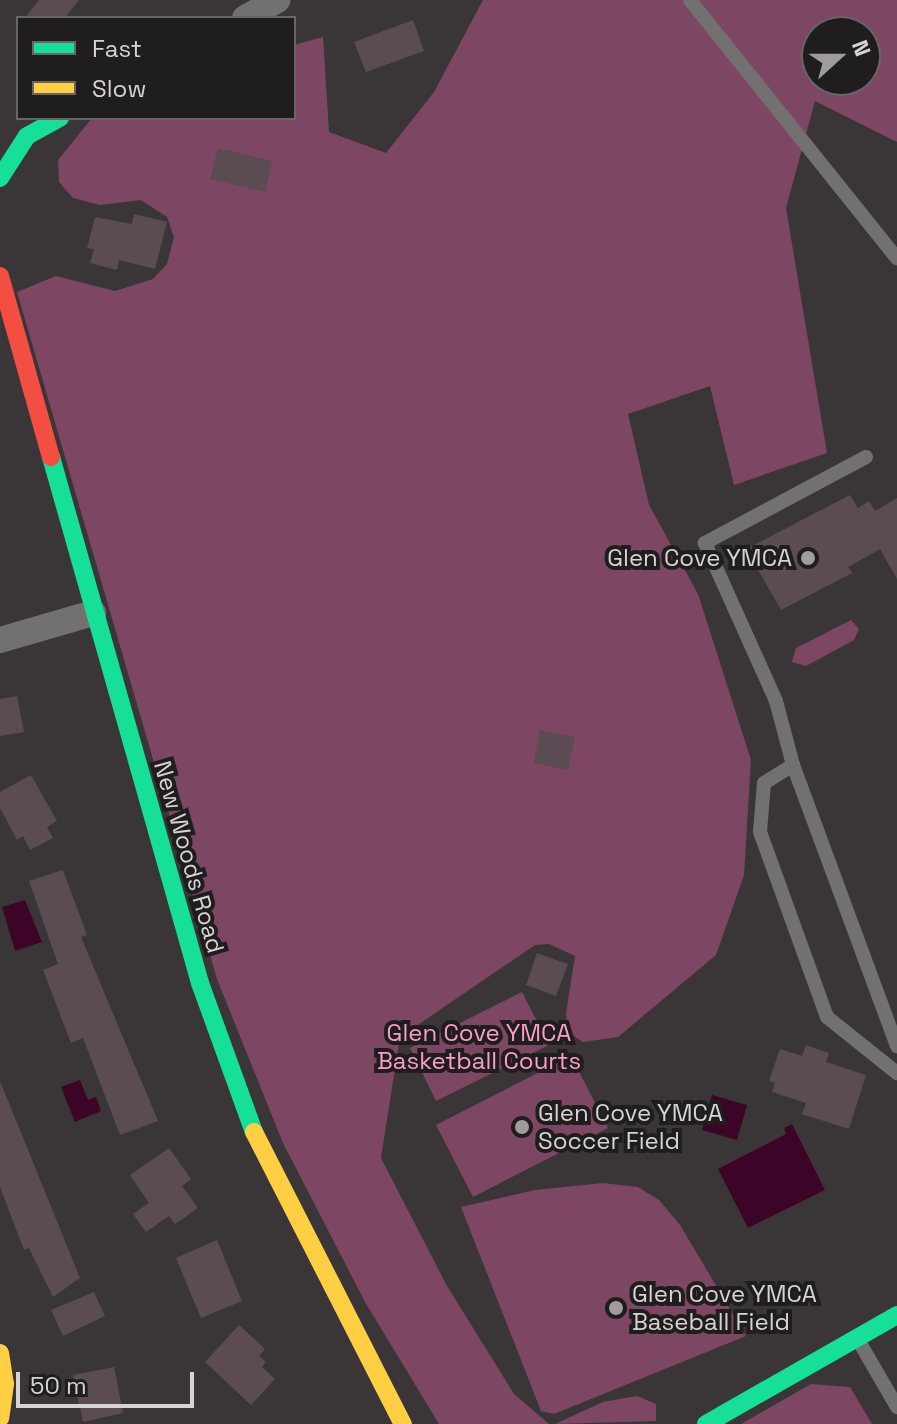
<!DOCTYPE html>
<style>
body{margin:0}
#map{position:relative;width:897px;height:1424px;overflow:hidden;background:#3a3638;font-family:"Space Grotesk",sans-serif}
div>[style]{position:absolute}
.green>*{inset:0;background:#7d4662}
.water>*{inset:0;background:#3c0527}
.building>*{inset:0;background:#5b4b53}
.lane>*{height:14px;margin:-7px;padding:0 7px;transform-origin:7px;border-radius:7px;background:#727071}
.street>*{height:26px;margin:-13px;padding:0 13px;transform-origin:13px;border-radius:13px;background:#727071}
.fast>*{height:18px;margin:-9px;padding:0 9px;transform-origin:9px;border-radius:9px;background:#16e098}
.slow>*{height:18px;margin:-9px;padding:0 9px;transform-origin:9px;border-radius:9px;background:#ffcf43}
.jam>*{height:18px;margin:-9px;padding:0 9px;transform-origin:9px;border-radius:9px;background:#f24e42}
.dots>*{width:22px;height:22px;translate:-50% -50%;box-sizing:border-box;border:4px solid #201d1f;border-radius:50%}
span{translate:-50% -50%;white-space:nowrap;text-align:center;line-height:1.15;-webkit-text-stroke:8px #201d1f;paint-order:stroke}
.poi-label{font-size:24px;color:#d7d2d4}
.right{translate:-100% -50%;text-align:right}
.left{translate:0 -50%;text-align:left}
.street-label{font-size:24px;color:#d7d2d4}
.park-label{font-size:24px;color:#fb9dcc}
.legend{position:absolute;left:16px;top:16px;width:280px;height:104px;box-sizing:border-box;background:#201d1f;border:2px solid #696567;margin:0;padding:10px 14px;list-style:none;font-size:24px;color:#d7d2d4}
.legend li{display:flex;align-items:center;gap:16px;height:40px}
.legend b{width:40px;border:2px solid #696567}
.north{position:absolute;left:801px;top:16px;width:80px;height:80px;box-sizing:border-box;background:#201d1f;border:2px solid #696567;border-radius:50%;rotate:69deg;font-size:22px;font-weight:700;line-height:32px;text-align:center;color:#d7d2d4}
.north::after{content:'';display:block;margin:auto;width:28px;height:36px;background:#a09b9d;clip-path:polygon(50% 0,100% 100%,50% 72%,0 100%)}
.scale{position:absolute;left:16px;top:1372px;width:178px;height:36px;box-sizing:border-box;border:4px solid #d7d2d4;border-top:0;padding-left:10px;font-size:24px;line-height:28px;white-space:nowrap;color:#d7d2d4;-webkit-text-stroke:6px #201d1f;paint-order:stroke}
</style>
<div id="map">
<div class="green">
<i style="clip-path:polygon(evenodd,483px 0,897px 0,897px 142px,815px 101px,786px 208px,827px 453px,734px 485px,710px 386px,628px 414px,649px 505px,698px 594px,751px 760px,744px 875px,716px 955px,618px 1037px,583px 1042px,568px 1032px,566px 1013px,575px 956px,549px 944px,535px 945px,400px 1037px,381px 1158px,447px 1286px,514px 1394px,549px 1424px,439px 1424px,365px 1302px,283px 1143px,217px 979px,17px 292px,56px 276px,115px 291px,153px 279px,167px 264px,174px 237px,167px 217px,141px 200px,100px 205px,73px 198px,59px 182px,58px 160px,92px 118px,294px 118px,294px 45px,323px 37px,329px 132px,386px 153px,434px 92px,483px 0,817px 32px,865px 32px,865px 80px,817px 80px,817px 32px)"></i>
<i style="clip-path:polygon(851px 620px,859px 629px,854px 640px,806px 666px,792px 662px,796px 648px)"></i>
<i style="clip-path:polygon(522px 992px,549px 1045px,436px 1101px,410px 1048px)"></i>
<i style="clip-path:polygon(571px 1056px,608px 1128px,473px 1197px,436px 1125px)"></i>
<i style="clip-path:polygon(603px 1183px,638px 1187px,659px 1200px,680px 1225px,746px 1336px,554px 1414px,541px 1411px,461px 1207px,535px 1190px)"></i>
<i style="clip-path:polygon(811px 1384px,850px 1387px,872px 1424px,741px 1424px)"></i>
<i style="clip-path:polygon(637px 1396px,656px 1404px,656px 1421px,555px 1424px,603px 1402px)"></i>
</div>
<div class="water">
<i style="clip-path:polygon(25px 900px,42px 942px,15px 951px,2px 907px)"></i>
<i style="clip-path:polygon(80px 1080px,88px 1100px,96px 1097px,101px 1111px,75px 1122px,61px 1087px)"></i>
<i style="clip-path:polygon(712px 1095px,747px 1105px,737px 1140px,702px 1130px)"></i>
<i style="clip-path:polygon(792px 1124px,825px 1190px,748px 1228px,718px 1169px,786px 1134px,784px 1128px)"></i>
</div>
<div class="building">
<i style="clip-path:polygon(39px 0,79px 0,65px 18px,25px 18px)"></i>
<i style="clip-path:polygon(413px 20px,424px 51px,366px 72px,354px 42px)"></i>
<i style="clip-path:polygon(218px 148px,272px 161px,265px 192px,210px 179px)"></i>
<i style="clip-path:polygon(134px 214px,167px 222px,155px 269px,119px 260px,117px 270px,90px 263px,94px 249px,87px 248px,95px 217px,132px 224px)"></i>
<i style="clip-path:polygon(850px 495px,858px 508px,869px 501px,875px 511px,897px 498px,897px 579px,880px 549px,848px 567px,852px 573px,781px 610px,746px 549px)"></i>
<i style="clip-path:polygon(17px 696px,24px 732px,0 736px,0 699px)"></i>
<i style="clip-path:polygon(540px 730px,575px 737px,568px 770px,534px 763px)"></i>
<i style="clip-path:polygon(31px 775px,57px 821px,47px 827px,53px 838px,30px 850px,23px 836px,17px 840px,0 808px,0 792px)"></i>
<i style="clip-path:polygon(63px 870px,87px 935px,81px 937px,158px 1121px,120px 1135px,83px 1038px,71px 1043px,43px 970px,58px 964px,29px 881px)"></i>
<i style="clip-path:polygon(537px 953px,568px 964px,556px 996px,526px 985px)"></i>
<i style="clip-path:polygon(806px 1045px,829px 1053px,826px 1062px,866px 1075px,849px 1129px,802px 1114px,806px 1103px,772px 1092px,775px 1083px,769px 1081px,780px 1049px,802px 1056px)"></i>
<i style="clip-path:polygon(0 1081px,80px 1278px,53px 1297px,29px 1248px,24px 1250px,0 1187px)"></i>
<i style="clip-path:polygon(169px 1148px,191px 1179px,182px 1186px,198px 1208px,175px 1224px,169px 1216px,146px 1232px,133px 1214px,149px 1203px,130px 1175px)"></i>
<i style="clip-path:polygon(217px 1240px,242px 1301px,201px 1318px,176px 1258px)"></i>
<i style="clip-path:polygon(94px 1292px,105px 1316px,63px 1336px,51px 1310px)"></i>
<i style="clip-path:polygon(239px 1325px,265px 1349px,259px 1356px,266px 1362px,262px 1367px,275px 1379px,251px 1405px,205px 1362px)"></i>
<i style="clip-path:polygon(114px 1367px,123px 1413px,83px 1422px,73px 1375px)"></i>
</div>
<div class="lane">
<i style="left:690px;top:0;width:331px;rotate:51.3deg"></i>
<i style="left:866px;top:457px;width:183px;rotate:151.9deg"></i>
<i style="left:705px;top:543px;width:173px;rotate:65.8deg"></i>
<i style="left:776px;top:701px;width:66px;rotate:75.1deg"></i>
<i style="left:793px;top:765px;width:300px;rotate:69.7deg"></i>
<i style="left:793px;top:765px;width:34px;rotate:148deg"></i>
<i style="left:764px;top:783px;width:49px;rotate:94.7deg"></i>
<i style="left:760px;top:832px;width:197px;rotate:70.1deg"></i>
<i style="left:827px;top:1017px;width:90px;rotate:38.7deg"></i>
<i style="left:857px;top:1338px;width:80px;rotate:59.9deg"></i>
</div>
<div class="street">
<i style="left:245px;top:18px;width:37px;rotate:-29deg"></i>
<i style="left:0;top:640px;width:97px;rotate:-16.2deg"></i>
</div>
<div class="fast">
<i style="left:0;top:178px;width:50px;rotate:-57.3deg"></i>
<i style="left:27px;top:136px;width:38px;rotate:-29deg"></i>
<i style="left:51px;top:457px;width:547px;rotate:74.18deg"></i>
<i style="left:200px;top:983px;width:158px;rotate:70.1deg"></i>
<i style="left:706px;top:1424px;width:220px;rotate:-29.7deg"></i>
</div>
<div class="slow">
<i style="left:254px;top:1132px;width:328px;rotate:63deg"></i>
<i style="left:0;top:1353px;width:31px;rotate:81deg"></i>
<i style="left:5px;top:1384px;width:34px;rotate:98deg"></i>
</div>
<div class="jam">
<i style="left:0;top:276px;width:188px;rotate:74.3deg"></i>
</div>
<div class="dots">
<i style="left:808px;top:558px;background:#a09b9d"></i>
<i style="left:522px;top:1127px;background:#a09b9d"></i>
<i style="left:616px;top:1308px;background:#a09b9d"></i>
</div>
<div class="poi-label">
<span class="right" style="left:792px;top:558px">Glen Cove YMCA</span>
<span class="left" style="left:538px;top:1127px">Glen Cove YMCA<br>Soccer Field</span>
<span class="left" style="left:632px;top:1308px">Glen Cove YMCA<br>Baseball Field</span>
</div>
<div class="street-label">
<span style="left:189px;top:857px;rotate:74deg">New Woods Road</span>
</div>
<div class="park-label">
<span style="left:479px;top:1047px">Glen Cove YMCA<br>Basketball Courts</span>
</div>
<ul class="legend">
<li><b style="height:10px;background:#16e098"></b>Fast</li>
<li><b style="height:10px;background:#ffcf43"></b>Slow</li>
</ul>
<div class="north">N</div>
<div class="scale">50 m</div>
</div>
